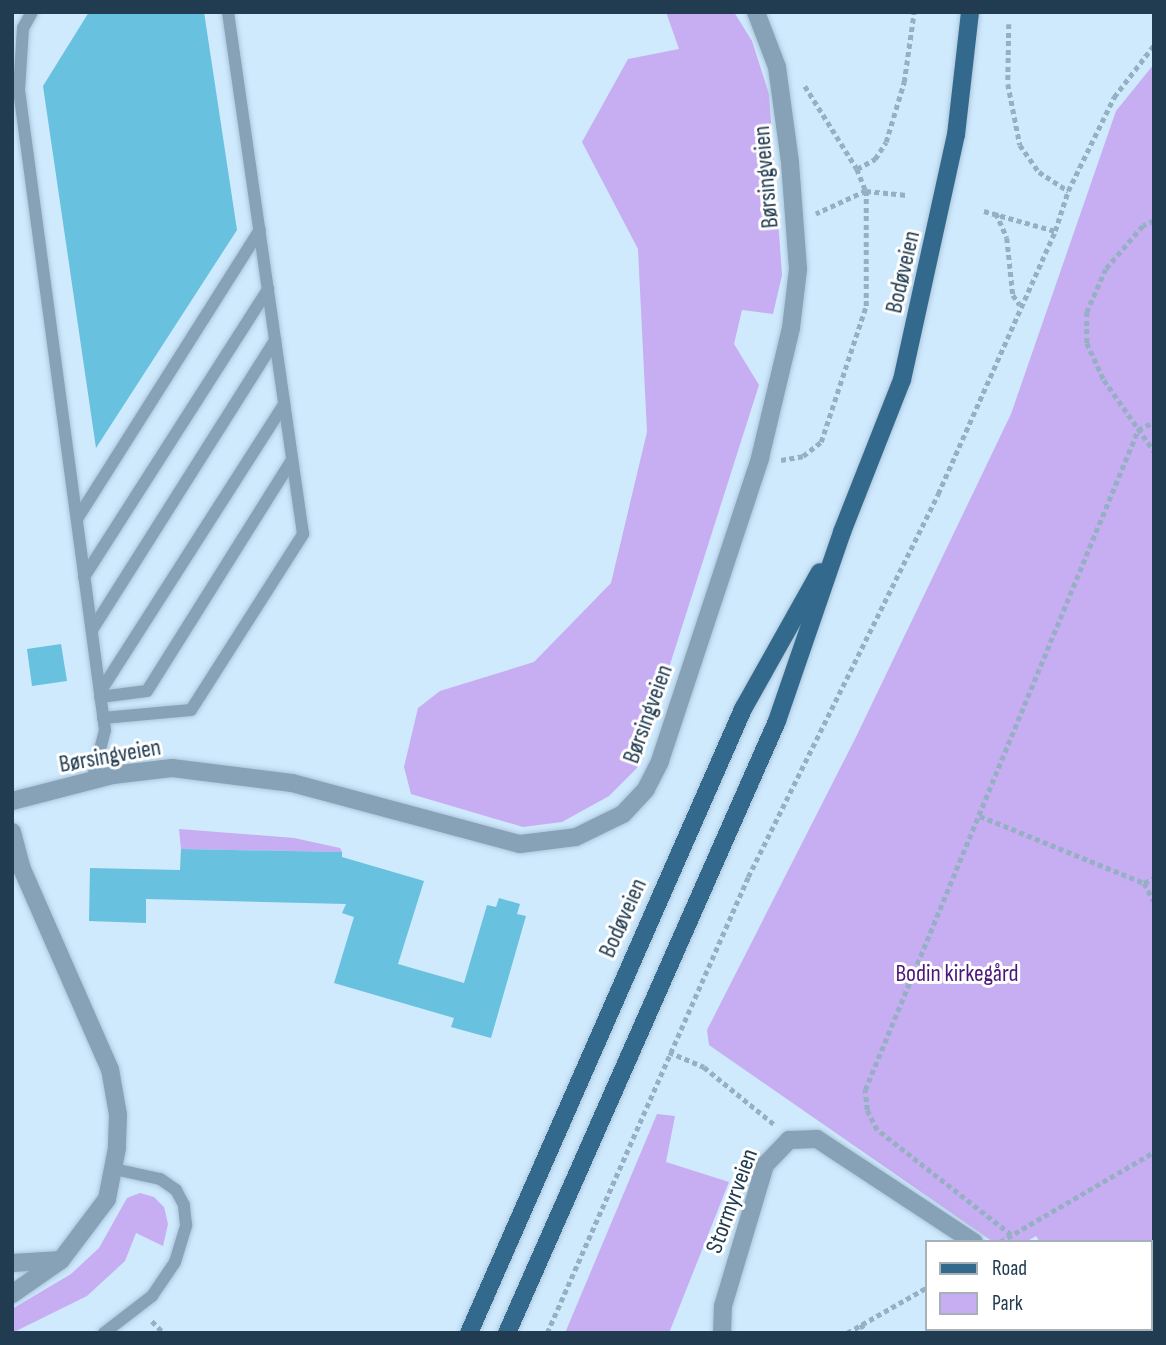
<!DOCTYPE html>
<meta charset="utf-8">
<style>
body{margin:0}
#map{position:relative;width:1166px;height:1345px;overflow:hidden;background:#cfe9fd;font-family:"Sofia Sans Condensed",sans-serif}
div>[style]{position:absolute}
.green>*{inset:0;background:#c7adf2}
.building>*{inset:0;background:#67c1df}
.path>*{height:4.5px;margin-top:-2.25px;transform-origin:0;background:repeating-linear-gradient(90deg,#95afc3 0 5px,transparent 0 8.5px)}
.roads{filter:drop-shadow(0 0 2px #acc6da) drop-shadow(0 0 2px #acc6da)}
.lane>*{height:12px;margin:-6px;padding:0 6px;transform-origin:6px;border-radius:6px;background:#87a2b7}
.street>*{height:18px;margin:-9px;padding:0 9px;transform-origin:9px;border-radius:9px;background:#87a2b7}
.primary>*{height:18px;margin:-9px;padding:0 9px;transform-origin:9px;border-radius:9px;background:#34698e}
span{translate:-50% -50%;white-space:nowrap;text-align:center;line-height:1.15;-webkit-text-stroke:6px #fff;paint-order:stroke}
.street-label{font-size:24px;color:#213c50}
.park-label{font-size:24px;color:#4a187a}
.frame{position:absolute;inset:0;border:14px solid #213c50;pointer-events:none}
.legend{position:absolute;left:925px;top:1240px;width:228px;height:91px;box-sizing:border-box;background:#fff;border:2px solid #a6b1b9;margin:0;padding:9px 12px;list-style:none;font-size:21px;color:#213c50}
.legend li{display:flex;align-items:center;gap:14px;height:35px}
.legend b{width:35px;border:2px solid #a6b1b9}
</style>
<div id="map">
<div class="green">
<i style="clip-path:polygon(666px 12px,734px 12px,752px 41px,769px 94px,782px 275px,773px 314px,742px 310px,734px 344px,759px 385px,637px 768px,609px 796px,562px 822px,523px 827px,411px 794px,404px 767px,418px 708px,440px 691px,534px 662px,611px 583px,647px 432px,638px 249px,582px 142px,628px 59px,679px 49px)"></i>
<i style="clip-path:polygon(1154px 64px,1154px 1333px,1097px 1333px,1095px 1329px,1150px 1329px,1150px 1242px,1040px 1242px,1036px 1236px,1026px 1242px,993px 1242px,709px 1045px,707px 1030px,856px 737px,1011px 414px,1116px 111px)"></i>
<i style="clip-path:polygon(179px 829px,294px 838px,340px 848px,342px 852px,181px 849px)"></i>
<i style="clip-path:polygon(657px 1114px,675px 1116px,666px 1162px,729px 1182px,669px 1333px,565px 1333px)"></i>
<i style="clip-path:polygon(140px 1193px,154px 1197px,164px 1207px,168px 1224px,163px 1246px,136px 1233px,125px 1261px,87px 1296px,12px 1333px,12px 1309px,71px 1274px,99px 1248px,127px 1198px)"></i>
</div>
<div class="building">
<i style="clip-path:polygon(89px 12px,204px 12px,237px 230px,96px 448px,43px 86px)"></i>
<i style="clip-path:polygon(61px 644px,67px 681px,32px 686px,27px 649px)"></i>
<i style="clip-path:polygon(181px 849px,342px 852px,342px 857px,424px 881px,398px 964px,464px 983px,487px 905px,496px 907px,499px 898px,520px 904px,517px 914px,526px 916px,491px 1038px,451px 1027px,454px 1018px,334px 983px,354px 917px,342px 913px,346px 904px,146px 899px,146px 923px,89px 921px,90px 868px,180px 870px)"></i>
</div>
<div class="path">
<i style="left:1009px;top:24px;width:60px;rotate:91deg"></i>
<i style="left:1008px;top:84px;width:62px;rotate:78.9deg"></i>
<i style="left:1020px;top:145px;width:33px;rotate:55deg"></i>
<i style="left:1039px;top:172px;width:35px;rotate:33deg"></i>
<i style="left:805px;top:86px;width:98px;rotate:57.9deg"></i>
<i style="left:857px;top:169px;width:24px;rotate:68deg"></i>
<i style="left:866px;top:191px;width:41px;rotate:5.6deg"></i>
<i style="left:857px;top:169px;width:21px;rotate:-29deg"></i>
<i style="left:875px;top:159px;width:20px;rotate:-57deg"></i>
<i style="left:886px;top:142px;width:63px;rotate:-73.3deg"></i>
<i style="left:904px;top:82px;width:71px;rotate:-81.9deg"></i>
<i style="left:984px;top:211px;width:74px;rotate:15.7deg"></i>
<i style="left:996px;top:213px;width:27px;rotate:66deg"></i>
<i style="left:1007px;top:238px;width:57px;rotate:84deg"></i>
<i style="left:1013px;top:295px;width:12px;rotate:55deg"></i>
<i style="left:1154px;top:221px;width:12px;rotate:156deg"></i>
<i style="left:1143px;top:226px;width:57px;rotate:130.7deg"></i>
<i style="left:1106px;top:269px;width:47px;rotate:113.8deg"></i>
<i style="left:1087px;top:312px;width:31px;rotate:90deg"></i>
<i style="left:1087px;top:343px;width:41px;rotate:65.3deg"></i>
<i style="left:1104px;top:380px;width:87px;rotate:54.8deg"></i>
<i style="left:781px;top:460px;width:22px;rotate:-10deg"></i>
<i style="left:803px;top:456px;width:23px;rotate:-38deg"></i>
<i style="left:821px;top:442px;width:143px;rotate:-71.7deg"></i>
<i style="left:866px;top:306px;width:115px;rotate:-90deg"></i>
<i style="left:866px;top:191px;width:55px;rotate:155.3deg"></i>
<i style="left:980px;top:816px;width:177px;rotate:22.2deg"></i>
<i style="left:1144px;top:883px;width:21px;rotate:61deg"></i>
<i style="left:1144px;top:883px;width:11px;rotate:-27deg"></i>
<i style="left:669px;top:1052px;width:38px;rotate:23deg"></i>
<i style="left:704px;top:1067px;width:90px;rotate:39.2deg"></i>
<i style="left:1011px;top:1235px;width:170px;rotate:-141.9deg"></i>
<i style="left:877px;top:1130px;width:22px;rotate:-117deg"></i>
<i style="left:867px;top:1110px;width:20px;rotate:-96deg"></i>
<i style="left:865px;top:1090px;width:714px;rotate:-67.53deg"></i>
<i style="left:1138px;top:430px;width:18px;rotate:-27deg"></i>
<i style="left:1000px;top:1242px;width:178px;rotate:-30.3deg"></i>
<i style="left:152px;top:1321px;width:17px;rotate:45deg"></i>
<i style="left:861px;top:1324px;width:10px;rotate:61deg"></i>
<i style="left:547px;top:1333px;width:498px;rotate:-66.2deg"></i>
<i style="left:748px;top:877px;width:428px;rotate:-63.6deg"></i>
<i style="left:938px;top:494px;width:288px;rotate:-66deg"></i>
<i style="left:1055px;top:231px;width:42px;rotate:-72deg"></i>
<i style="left:1068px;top:191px;width:105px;rotate:-63.9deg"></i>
<i style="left:1114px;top:97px;width:66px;rotate:-52.4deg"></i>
<i style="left:847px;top:1333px;width:91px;rotate:-29.7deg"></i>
</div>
<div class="roads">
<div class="lane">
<i style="left:32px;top:12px;width:18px;rotate:119deg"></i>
<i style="left:23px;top:28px;width:62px;rotate:93.7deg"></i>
<i style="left:19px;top:90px;width:646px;rotate:82.35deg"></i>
<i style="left:105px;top:730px;width:53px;rotate:104.3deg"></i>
<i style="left:77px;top:519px;width:342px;rotate:-57.7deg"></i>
<i style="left:84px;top:577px;width:342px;rotate:-57.4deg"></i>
<i style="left:92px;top:630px;width:343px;rotate:-57.7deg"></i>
<i style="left:100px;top:692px;width:342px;rotate:-57.4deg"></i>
<i style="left:100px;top:697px;width:47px;rotate:-7.3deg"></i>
<i style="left:147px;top:691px;width:273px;rotate:-57.9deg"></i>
<i style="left:103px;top:718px;width:88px;rotate:-5.2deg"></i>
<i style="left:191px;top:710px;width:209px;rotate:-57.5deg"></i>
<i style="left:303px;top:534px;width:527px;rotate:-98.18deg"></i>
<i style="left:983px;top:1329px;width:4px;rotate:63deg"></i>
<i style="left:104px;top:1333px;width:61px;rotate:-37.6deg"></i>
<i style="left:152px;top:1296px;width:41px;rotate:-55.9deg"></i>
<i style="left:175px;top:1262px;width:39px;rotate:-73deg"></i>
<i style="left:186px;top:1225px;width:20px;rotate:-96deg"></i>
<i style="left:184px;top:1205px;width:17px;rotate:-118deg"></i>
<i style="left:176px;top:1190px;width:19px;rotate:-145deg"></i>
<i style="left:160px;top:1179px;width:47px;rotate:-167.7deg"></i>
</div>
<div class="street">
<i style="left:12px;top:801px;width:104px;rotate:-14.4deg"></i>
<i style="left:113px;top:775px;width:59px;rotate:-6.8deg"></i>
<i style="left:172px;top:768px;width:121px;rotate:7.1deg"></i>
<i style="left:292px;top:783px;width:236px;rotate:15deg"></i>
<i style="left:520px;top:844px;width:56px;rotate:-7.1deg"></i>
<i style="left:576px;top:837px;width:52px;rotate:-26.1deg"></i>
<i style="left:623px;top:814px;width:34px;rotate:-47deg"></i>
<i style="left:646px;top:789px;width:31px;rotate:-63deg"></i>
<i style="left:660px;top:761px;width:319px;rotate:-71.7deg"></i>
<i style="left:760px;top:458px;width:134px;rotate:-76.6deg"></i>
<i style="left:791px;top:328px;width:59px;rotate:-83.2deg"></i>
<i style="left:798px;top:269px;width:107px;rotate:-94.3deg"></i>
<i style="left:790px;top:162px;width:96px;rotate:-97.8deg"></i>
<i style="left:777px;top:67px;width:59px;rotate:-110.9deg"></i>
<i style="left:12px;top:832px;width:38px;rotate:75deg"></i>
<i style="left:22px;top:869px;width:219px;rotate:66.3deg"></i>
<i style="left:110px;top:1069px;width:47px;rotate:80.1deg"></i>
<i style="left:118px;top:1115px;width:33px;rotate:92deg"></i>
<i style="left:117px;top:1148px;width:52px;rotate:101.1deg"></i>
<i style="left:107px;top:1199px;width:76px;rotate:127deg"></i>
<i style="left:61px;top:1260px;width:60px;rotate:145.2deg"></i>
<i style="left:12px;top:1263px;width:49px;rotate:-3.5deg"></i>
<i style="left:1048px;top:1329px;width:4px;rotate:63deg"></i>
<i style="left:722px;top:1333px;width:27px;rotate:-88deg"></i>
<i style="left:723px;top:1306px;width:147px;rotate:-73.4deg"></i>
<i style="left:765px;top:1165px;width:35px;rotate:-46deg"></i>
<i style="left:789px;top:1140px;width:28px;rotate:-2deg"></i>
<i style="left:817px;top:1139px;width:188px;rotate:33.3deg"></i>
</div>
<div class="primary">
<i style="left:469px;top:1333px;width:682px;rotate:-66.29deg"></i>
<i style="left:743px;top:709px;width:157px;rotate:-60.7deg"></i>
<i style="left:507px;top:1333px;width:669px;rotate:-66.19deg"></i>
<i style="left:777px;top:721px;width:200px;rotate:-71deg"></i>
<i style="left:842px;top:532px;width:163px;rotate:-68.5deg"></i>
<i style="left:902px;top:380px;width:251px;rotate:-77.6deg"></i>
<i style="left:956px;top:135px;width:124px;rotate:-83.5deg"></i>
</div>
</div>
<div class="street-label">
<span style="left:766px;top:177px;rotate:-95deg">Børsingveien</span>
<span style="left:903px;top:272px;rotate:-77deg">Bodøveien</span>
<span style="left:648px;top:714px;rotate:-70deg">Børsingveien</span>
<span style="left:110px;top:756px;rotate:-10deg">Børsingveien</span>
<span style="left:623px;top:918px;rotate:-66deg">Bodøveien</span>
<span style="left:732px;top:1201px;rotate:-70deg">Stormyrveien</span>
</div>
<div class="park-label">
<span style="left:957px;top:974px">Bodin kirkegård</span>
</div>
<div class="frame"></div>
<ul class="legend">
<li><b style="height:9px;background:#34698e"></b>Road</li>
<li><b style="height:19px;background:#c7adf2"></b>Park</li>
</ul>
</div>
